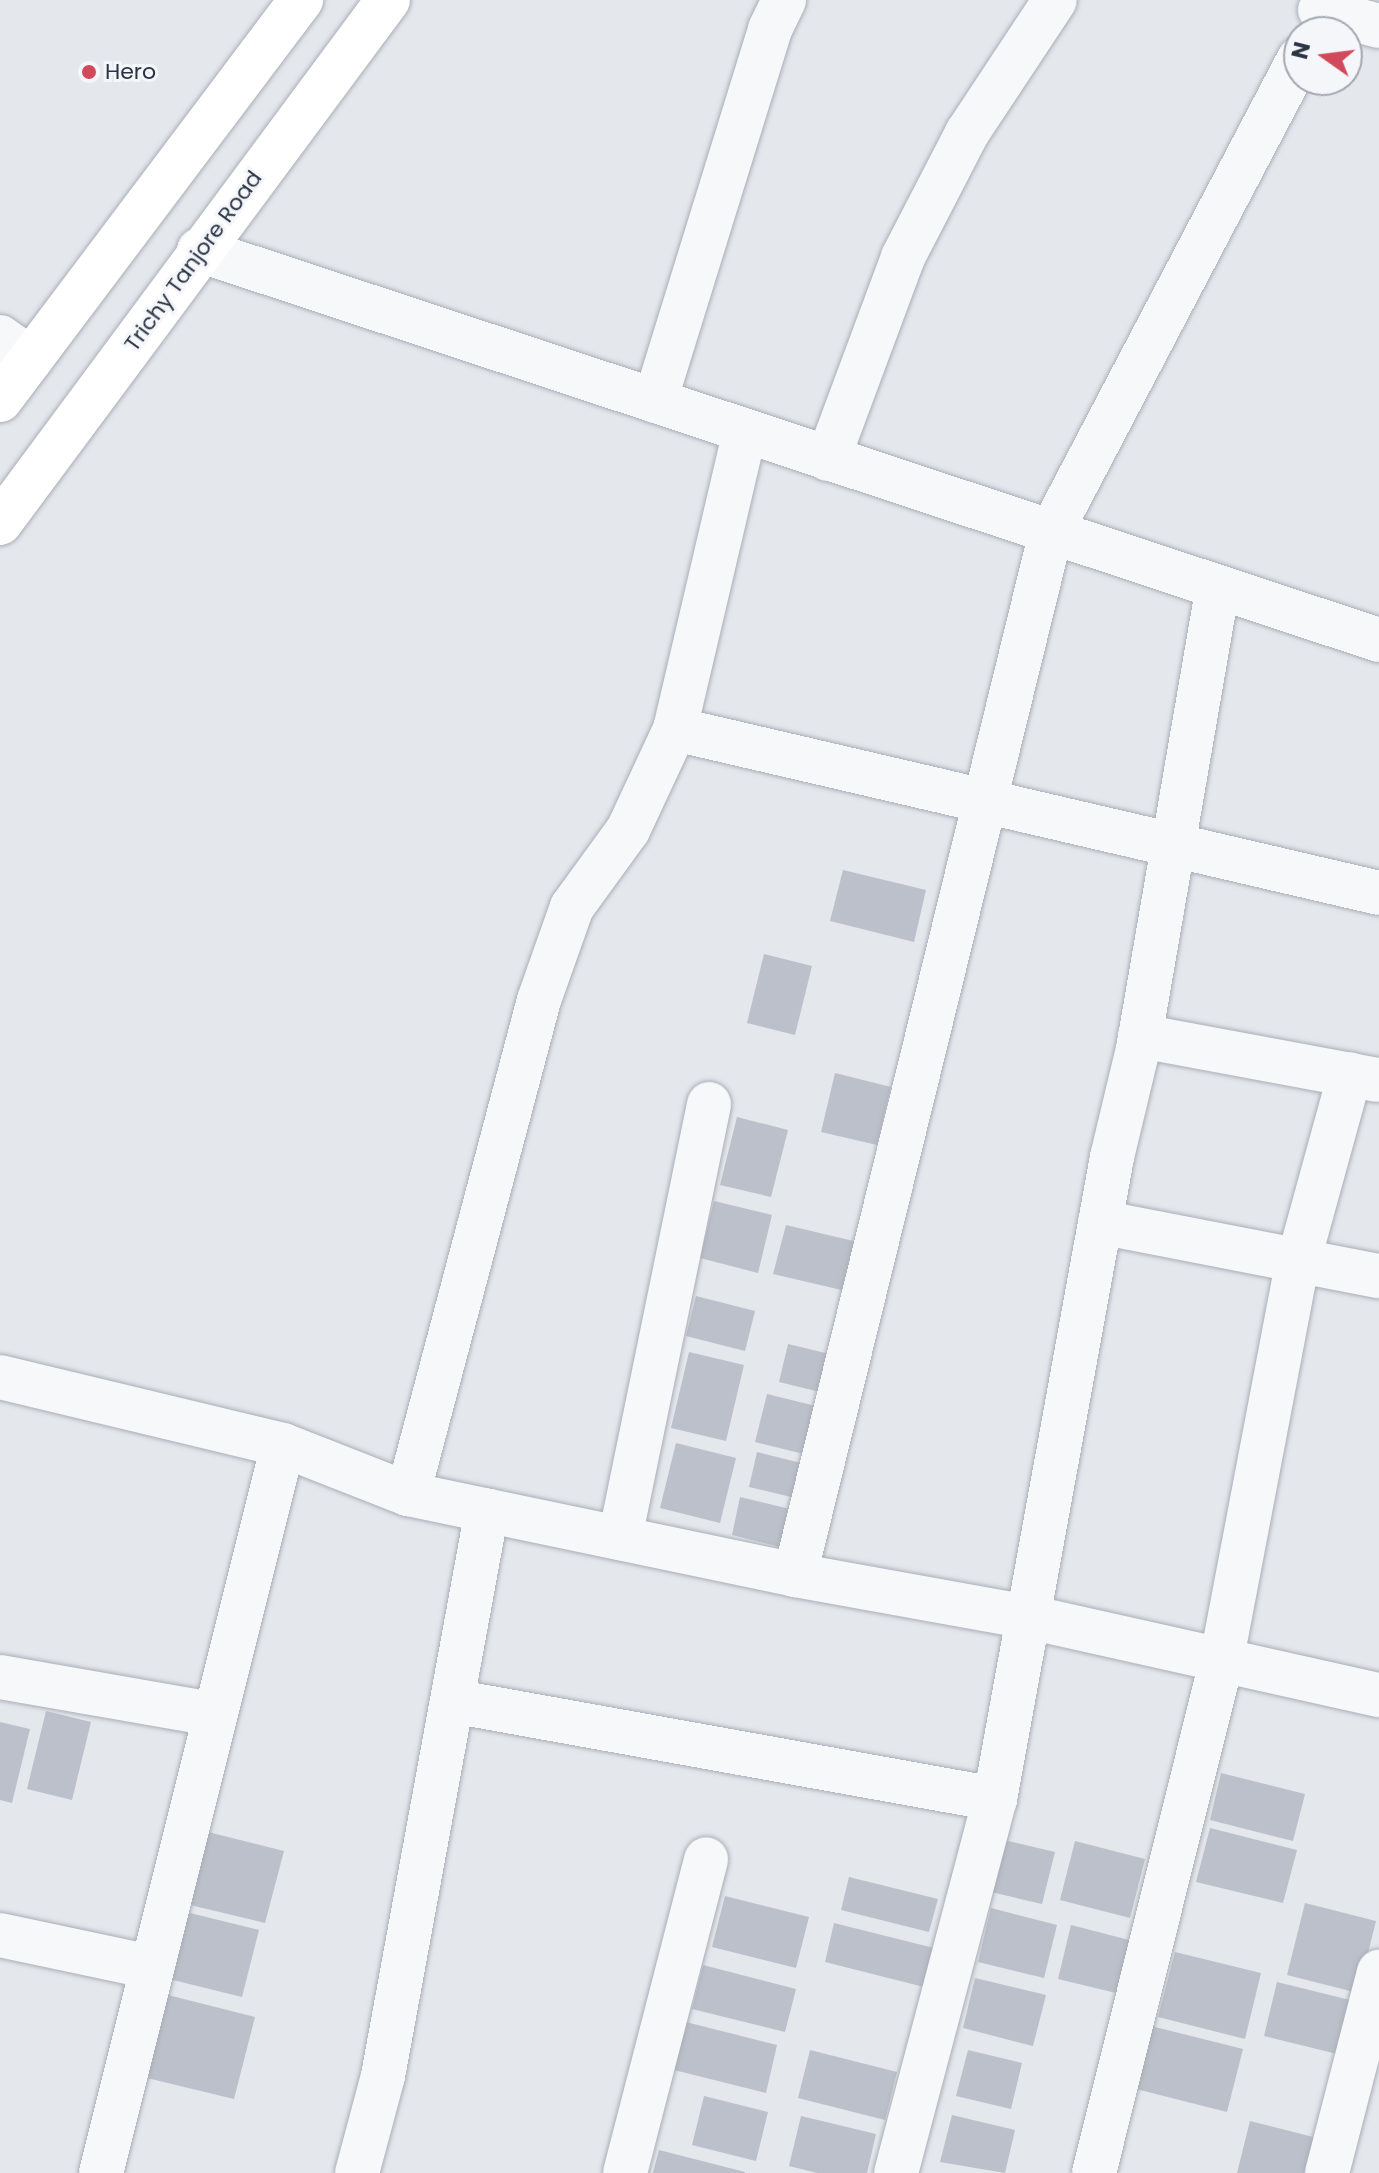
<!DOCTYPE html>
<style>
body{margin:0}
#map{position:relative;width:1379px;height:2173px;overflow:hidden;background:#e4e7ec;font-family:Poppins,sans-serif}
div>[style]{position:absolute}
.building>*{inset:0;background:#bbc0ca}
.roads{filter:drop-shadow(0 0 2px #a9aeb7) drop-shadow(0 0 2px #a9aeb7)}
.minor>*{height:44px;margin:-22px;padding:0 22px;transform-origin:22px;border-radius:22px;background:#f7f8fa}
.highway>*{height:44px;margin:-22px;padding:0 22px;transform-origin:22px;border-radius:22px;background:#fff}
.dots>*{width:22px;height:22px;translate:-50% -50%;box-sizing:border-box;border:4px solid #f4f6f9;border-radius:50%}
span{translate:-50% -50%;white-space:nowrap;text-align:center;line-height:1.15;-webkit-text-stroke:6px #f4f6f9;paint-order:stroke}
.poi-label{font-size:22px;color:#2b3445}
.left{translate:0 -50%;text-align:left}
.street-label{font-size:22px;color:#2b3445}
.north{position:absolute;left:1283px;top:16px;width:80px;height:80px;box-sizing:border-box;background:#f4f6f9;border:2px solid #a4a8b1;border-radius:50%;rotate:284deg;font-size:22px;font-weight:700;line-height:32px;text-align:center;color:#2b3445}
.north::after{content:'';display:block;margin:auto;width:28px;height:36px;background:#d1495b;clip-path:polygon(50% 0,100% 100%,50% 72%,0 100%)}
</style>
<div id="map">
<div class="building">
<i style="clip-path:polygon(843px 870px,926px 890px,914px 942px,830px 921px)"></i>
<i style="clip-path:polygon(764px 954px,812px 966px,795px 1035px,747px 1023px)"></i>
<i style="clip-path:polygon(835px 1073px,891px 1087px,877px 1145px,821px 1132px)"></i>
<i style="clip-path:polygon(737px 1117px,788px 1130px,771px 1197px,720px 1185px)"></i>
<i style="clip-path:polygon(714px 1201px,772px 1215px,758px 1273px,700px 1258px)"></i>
<i style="clip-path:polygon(786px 1225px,862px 1243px,850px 1292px,773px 1274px)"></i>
<i style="clip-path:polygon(696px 1296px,755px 1311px,745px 1351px,686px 1336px)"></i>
<i style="clip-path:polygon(788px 1344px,838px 1356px,828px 1394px,779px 1382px)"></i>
<i style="clip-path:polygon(689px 1352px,744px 1365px,726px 1441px,671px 1428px)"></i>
<i style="clip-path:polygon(767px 1394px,828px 1409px,816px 1457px,755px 1442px)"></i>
<i style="clip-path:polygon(676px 1443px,736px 1458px,720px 1523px,660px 1508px)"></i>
<i style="clip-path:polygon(757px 1452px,817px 1467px,808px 1501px,749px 1487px)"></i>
<i style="clip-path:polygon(740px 1497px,806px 1513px,797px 1551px,732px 1535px)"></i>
<i style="clip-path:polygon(46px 1711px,91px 1722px,72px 1800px,27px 1789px)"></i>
<i style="clip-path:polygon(0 1722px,30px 1729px,12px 1803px,0 1800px)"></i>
<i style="clip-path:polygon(1221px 1773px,1305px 1794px,1293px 1841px,1210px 1820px)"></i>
<i style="clip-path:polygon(1210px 1828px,1297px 1850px,1283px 1903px,1196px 1882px)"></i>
<i style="clip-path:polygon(204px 1831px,284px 1851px,265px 1923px,186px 1904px)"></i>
<i style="clip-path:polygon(1004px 1840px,1055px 1852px,1042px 1904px,991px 1892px)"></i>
<i style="clip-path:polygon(1075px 1841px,1145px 1859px,1130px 1918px,1060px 1900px)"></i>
<i style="clip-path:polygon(849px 1877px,938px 1899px,929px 1932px,841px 1910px)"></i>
<i style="clip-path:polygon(725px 1896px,809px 1917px,796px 1968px,712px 1947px)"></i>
<i style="clip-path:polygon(1305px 1903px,1376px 1921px,1358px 1993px,1287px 1975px)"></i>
<i style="clip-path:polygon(991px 1908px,1057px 1925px,1044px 1978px,978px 1962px)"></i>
<i style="clip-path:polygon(186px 1912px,259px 1930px,242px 1997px,169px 1979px)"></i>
<i style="clip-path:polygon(834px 1923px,934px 1948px,924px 1987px,825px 1962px)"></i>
<i style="clip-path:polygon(1071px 1925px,1133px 1941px,1120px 1994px,1058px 1979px)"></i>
<i style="clip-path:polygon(1175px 1952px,1261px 1973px,1245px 2039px,1158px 2017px)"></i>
<i style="clip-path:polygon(703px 1965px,796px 1989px,785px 2032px,692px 2009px)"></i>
<i style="clip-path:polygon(975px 1978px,1046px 1995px,1033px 2046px,963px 2028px)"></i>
<i style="clip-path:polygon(1277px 1982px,1354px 2001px,1341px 2055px,1264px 2036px)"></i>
<i style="clip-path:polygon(168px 1995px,255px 2017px,234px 2099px,147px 2078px)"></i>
<i style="clip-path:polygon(682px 2021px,777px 2045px,766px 2093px,670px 2069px)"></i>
<i style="clip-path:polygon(1151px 2026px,1243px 2049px,1227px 2112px,1136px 2089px)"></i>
<i style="clip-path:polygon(810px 2050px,897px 2072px,885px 2120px,798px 2098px)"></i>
<i style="clip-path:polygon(968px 2050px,1022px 2063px,1011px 2109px,956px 2096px)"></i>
<i style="clip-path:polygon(704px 2096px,768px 2112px,756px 2161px,692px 2145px)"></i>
<i style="clip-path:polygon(952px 2115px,1015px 2130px,1005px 2173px,940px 2162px)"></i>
<i style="clip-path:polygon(801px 2116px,876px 2134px,867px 2173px,817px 2173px,789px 2166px)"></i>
<i style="clip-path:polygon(1250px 2121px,1329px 2141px,1321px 2173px,1237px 2173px)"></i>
<i style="clip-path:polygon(659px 2150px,745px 2172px,745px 2173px,653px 2173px)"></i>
</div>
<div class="roads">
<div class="minor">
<i style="left:1320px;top:10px;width:61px;rotate:15.2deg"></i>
<i style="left:199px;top:250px;width:1243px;rotate:18.29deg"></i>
<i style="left:0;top:337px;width:38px;rotate:35deg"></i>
<i style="left:655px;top:401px;width:389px;rotate:-72.8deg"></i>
<i style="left:770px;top:29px;width:32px;rotate:-64deg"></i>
<i style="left:828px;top:459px;width:215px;rotate:-69.6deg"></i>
<i style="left:903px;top:257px;width:140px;rotate:-62.7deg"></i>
<i style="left:967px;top:133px;width:159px;rotate:-56.5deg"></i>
<i style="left:675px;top:729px;width:723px;rotate:13.11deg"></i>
<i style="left:1140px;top:1036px;width:241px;rotate:10.5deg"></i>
<i style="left:1100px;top:1222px;width:284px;rotate:11deg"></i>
<i style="left:0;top:1377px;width:291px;rotate:13.5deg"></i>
<i style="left:283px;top:1445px;width:134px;rotate:21.4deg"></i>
<i style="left:408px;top:1494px;width:395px;rotate:11.8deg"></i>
<i style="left:795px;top:1575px;width:238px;rotate:10.2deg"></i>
<i style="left:1029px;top:1617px;width:359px;rotate:12.6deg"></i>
<i style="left:408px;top:1494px;width:511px;rotate:-75.15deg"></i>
<i style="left:539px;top:1000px;width:99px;rotate:-70.5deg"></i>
<i style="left:572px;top:907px;width:95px;rotate:-54deg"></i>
<i style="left:628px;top:830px;width:111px;rotate:-65deg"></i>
<i style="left:675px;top:729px;width:306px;rotate:-76.8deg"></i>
<i style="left:620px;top:1538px;width:443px;rotate:-78.4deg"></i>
<i style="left:795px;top:1575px;width:1074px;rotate:-76.21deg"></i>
<i style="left:1051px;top:532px;width:534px;rotate:-62.33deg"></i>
<i style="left:0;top:1677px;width:216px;rotate:9.9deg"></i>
<i style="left:452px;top:1701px;width:552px;rotate:10.23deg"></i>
<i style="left:0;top:1935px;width:154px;rotate:12deg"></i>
<i style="left:101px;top:2173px;width:750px;rotate:-75.96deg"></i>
<i style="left:357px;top:2173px;width:100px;rotate:-75deg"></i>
<i style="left:383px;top:2076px;width:575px;rotate:-79.59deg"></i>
<i style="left:625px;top:2173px;width:324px;rotate:-75.5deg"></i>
<i style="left:896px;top:2173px;width:387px;rotate:-75.2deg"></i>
<i style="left:995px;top:1799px;width:653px;rotate:-79.67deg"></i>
<i style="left:1112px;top:1157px;width:111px;rotate:-76.5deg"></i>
<i style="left:1138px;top:1049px;width:469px;rotate:-80.2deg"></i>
<i style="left:1094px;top:2173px;width:526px;rotate:-76.02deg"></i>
<i style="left:1221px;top:1663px;width:400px;rotate:-79.2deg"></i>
<i style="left:1296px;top:1270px;width:203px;rotate:-74.6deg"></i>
<i style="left:1327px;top:2173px;width:208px;rotate:-75.5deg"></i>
</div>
<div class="highway">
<i style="left:0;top:400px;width:501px;rotate:-53.04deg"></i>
<i style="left:0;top:523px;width:651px;rotate:-53.43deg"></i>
</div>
</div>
<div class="dots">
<i style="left:89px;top:72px;background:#d1495b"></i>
</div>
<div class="poi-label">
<span class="left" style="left:105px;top:72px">Hero</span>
</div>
<div class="street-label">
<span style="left:193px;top:261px;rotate:-54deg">Trichy Tanjore Road</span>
</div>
<div class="north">N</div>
</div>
